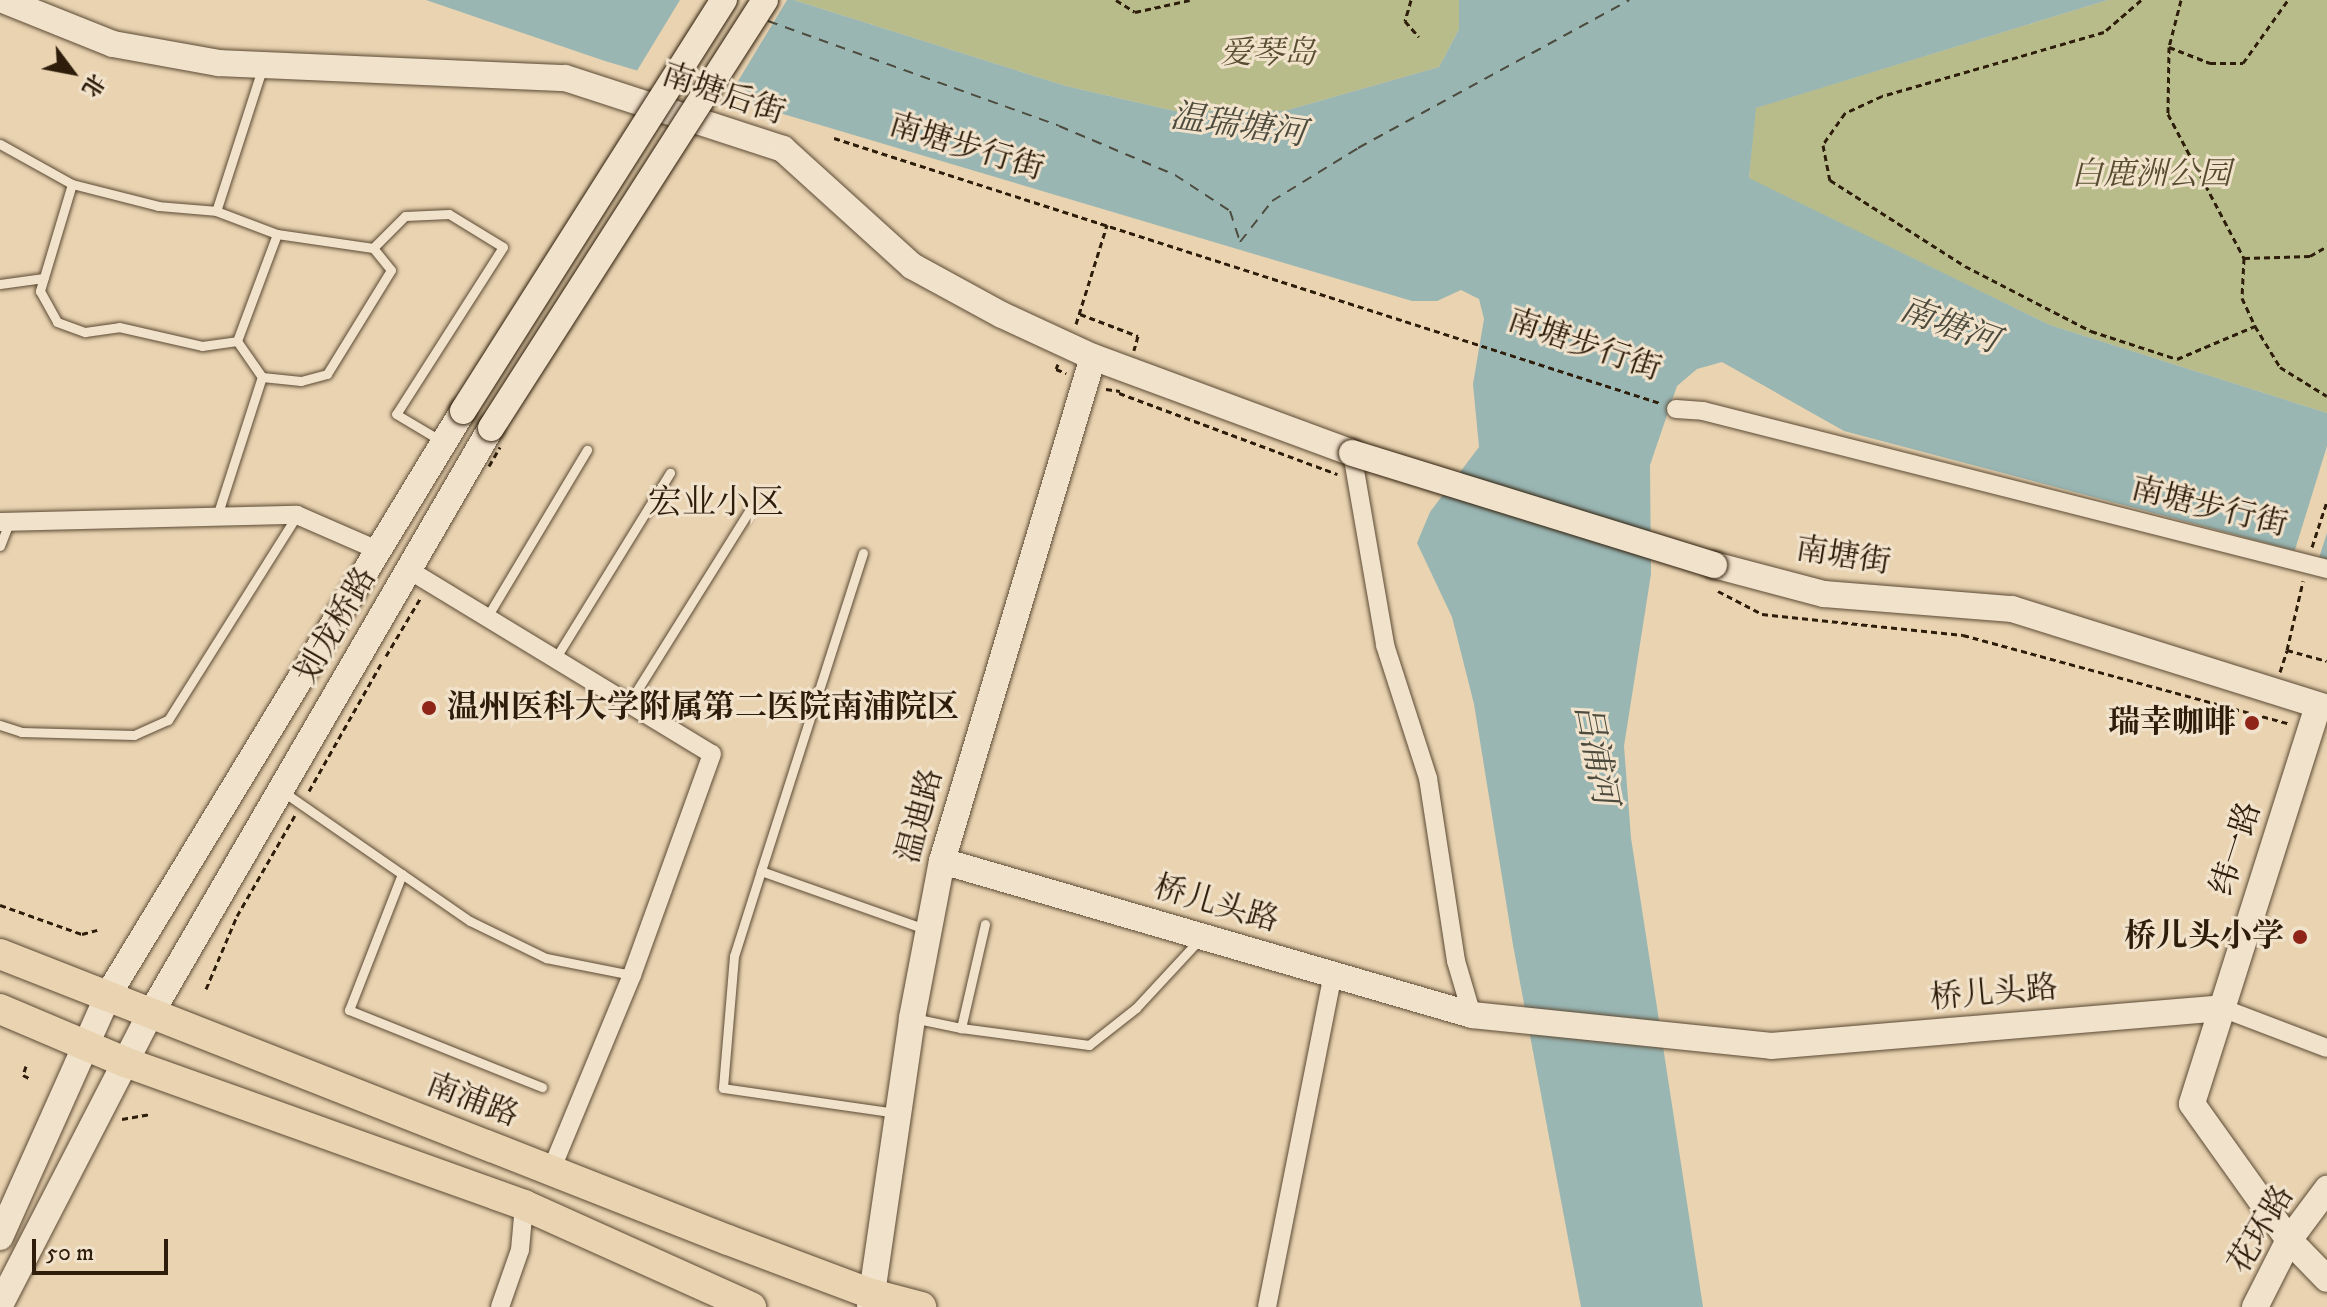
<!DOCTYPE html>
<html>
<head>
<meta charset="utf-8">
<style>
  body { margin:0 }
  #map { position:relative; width:2327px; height:1307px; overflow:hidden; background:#e9d3b1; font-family:"IM FELL DW Pica","Noto Serif SC",serif }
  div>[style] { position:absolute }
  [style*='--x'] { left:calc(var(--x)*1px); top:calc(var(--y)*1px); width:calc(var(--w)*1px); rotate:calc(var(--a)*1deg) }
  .green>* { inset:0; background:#b8bc8a }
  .water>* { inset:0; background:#99b6b3 }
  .pier>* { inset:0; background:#e9d3b1 }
  .ferry>* { height:2px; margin-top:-1px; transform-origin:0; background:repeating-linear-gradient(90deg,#4d4b3d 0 10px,transparent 0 18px) }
  .path>* { height:3px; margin-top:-1.5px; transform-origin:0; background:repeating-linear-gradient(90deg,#2d1d0a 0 6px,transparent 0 10px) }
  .roads { filter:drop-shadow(0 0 2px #5c4a34) drop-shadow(0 0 2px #5c4a34) }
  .lane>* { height:9px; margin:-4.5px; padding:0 4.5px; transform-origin:4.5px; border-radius:4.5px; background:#f1e2cc }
  .street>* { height:18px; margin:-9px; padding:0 9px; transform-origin:9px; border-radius:9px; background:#f1e2cc }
  .secondary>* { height:26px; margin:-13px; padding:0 13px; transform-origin:13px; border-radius:13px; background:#f1e2cc }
  .primary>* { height:30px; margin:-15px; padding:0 15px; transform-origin:15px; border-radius:15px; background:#e9d3b1 }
  .path-bridge>* { height:3px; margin-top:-1.5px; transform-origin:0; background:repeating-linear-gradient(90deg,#2d1d0a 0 6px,transparent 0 10px) }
  .bridges { filter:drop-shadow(0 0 2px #2d1d0a) drop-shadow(0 0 2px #2d1d0a) }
  .secondary-bridge>* { height:26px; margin:-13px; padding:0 13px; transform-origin:13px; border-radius:13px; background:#f1e2cc }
  .dots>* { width:22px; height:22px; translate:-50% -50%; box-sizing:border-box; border:4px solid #f1e2cc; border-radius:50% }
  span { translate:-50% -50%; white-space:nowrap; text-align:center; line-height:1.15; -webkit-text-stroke:6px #f1e2cc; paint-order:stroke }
  .park-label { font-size:32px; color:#574d30; font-style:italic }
  .street-label { font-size:32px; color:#2d1d0a }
  .poi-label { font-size:32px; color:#2d1d0a; font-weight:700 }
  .left { translate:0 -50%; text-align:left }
  .right { translate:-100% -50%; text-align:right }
  .water-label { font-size:34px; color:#4d4b3d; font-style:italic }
  .neighbourhood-label { font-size:34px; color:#2d1d0a }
  .north { position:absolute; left:32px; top:32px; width:80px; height:80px; -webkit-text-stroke:6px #f1e2cc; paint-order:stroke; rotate:122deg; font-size:22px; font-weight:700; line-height:32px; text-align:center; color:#2d1d0a }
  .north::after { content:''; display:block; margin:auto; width:28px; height:36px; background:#2d1d0a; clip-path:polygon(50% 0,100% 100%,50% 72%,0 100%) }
  .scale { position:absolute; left:32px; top:1239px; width:136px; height:36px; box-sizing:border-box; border:4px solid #2d1d0a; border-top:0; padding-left:10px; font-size:24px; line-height:28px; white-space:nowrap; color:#2d1d0a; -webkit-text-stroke:6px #f1e2cc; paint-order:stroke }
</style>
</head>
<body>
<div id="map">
  <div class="green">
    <i style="clip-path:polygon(794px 0,1459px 0,1459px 29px,1439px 67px,1284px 111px,1175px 111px,1066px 86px)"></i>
    <i style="clip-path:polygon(2108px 0,2327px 0,2327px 413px,2050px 325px,1749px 179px,1755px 108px)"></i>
  </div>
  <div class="water">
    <i style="clip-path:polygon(426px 0,794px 0,1066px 86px,1175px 111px,1284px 111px,1439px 67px,1459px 29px,1459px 0,2108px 0,1756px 108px,1749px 178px,2050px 325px,2327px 413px,2327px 559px,1844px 431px,1722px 362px,1697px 369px,1677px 386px,1650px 465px,1651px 574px,1624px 746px,1631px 838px,1703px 1307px,1581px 1307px,1513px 945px,1474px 704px,1452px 617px,1417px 543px,1430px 512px,1479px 447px,1473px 384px,1484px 319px,1479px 299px,1461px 290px,1437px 301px,1412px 301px,605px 61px)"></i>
  </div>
  <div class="pier">
    <i style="clip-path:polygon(680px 0,787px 0,726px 101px,635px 74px)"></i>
    <i style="clip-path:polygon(2327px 446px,2327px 533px,2318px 561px,2294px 553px)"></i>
  </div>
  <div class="ferry">
    <i style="--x:768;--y:21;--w:309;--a:19.8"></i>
    <i style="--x:1059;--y:126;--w:126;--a:22.9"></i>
    <i style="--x:1175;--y:175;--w:66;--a:33.2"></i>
    <i style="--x:1230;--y:211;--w:33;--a:72"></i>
    <i style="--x:1240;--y:242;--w:52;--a:-52"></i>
    <i style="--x:1272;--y:201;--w:101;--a:-31.6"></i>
    <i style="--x:1358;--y:148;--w:309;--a:-28.6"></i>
  </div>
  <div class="path">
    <i style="--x:1116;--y:0;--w:22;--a:32"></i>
    <i style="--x:1135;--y:12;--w:56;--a:-12.3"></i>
    <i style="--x:1411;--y:0;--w:22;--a:106"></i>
    <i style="--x:1405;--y:21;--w:21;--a:49"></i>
    <i style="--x:2141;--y:0;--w:49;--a:139.1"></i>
    <i style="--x:2104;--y:32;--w:231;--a:163.9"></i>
    <i style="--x:1882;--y:96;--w:41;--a:155.3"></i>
    <i style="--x:1845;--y:113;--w:39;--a:125"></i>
    <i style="--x:1823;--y:145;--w:36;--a:79"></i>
    <i style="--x:1830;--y:180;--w:160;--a:32.5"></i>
    <i style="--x:1965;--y:266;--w:142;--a:27.3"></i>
    <i style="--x:2091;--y:331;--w:90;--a:18"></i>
    <i style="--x:2177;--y:359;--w:85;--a:-22.9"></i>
    <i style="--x:2181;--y:0;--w:49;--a:104.3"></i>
    <i style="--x:2169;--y:47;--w:67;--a:90.9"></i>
    <i style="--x:2168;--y:114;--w:163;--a:62.2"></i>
    <i style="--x:2244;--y:258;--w:66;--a:-1.7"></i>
    <i style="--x:2310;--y:256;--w:20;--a:-30"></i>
    <i style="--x:2169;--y:47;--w:44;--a:21.3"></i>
    <i style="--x:2210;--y:63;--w:33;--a:0"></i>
    <i style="--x:2243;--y:63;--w:77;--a:-54.5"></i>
    <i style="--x:834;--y:138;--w:867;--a:17.79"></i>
    <i style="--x:2244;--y:258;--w:40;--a:92.9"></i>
    <i style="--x:2242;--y:298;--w:31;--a:65"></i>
    <i style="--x:2255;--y:326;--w:48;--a:58.6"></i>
    <i style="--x:2280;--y:367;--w:55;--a:31.7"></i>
    <i style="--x:1080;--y:314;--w:62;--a:20.8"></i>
    <i style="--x:1138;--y:336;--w:15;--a:106"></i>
    <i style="--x:1076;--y:324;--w:104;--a:-72.6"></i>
    <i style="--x:1058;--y:364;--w:5;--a:112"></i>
    <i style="--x:1056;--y:369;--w:11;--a:22"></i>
    <i style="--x:1106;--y:389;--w:14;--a:8"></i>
    <i style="--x:1119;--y:393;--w:233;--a:20.4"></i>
    <i style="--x:2312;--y:547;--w:48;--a:-71.9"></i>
    <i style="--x:1718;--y:591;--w:50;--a:27.6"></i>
    <i style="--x:1762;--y:614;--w:202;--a:6"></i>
    <i style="--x:1963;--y:635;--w:337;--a:15.2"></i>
    <i style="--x:2287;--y:650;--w:71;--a:-76.9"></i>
    <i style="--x:386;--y:656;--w:69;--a:-59.3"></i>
    <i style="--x:2280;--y:672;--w:23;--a:-72"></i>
    <i style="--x:2287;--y:650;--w:41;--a:15.4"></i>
    <i style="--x:309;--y:791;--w:148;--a:-60.5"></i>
    <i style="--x:0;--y:905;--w:87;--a:19.5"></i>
    <i style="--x:82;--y:934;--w:16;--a:-15"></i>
    <i style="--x:206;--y:989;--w:79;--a:-67"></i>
    <i style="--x:237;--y:916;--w:116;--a:-60.1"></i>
    <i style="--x:26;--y:1066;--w:9;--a:108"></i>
    <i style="--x:23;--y:1075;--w:9;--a:27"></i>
    <i style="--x:122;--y:1119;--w:29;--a:-10"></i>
  </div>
  <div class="roads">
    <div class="lane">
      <i style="--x:262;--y:69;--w:149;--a:107.9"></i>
      <i style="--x:216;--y:211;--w:65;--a:20.7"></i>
      <i style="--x:277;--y:234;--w:97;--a:8.3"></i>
      <i style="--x:373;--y:248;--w:45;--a:-45"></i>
      <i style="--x:405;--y:216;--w:44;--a:-2.6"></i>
      <i style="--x:449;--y:214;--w:63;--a:31.4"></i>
      <i style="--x:503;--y:247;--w:198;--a:122.6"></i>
      <i style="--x:396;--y:414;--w:55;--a:30.8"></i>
      <i style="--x:0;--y:144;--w:82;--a:29.1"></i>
      <i style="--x:72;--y:184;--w:112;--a:106.7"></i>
      <i style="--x:40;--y:291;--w:35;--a:61"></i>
      <i style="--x:57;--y:322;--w:30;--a:20"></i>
      <i style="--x:85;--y:332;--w:34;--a:-8"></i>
      <i style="--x:119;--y:327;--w:85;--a:12.9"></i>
      <i style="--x:202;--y:346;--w:35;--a:-8"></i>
      <i style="--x:72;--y:184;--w:89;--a:14.3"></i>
      <i style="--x:158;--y:206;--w:58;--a:4.9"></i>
      <i style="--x:277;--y:234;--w:114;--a:110.5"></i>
      <i style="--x:237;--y:341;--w:44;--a:55.2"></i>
      <i style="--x:262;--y:377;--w:39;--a:6"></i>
      <i style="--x:301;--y:381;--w:27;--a:-15"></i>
      <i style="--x:327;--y:374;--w:122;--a:-58.4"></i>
      <i style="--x:391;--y:270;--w:28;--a:-129"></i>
      <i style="--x:0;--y:284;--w:44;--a:-7.8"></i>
      <i style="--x:216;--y:519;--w:149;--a:-72.1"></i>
      <i style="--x:0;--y:546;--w:26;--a:-69"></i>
      <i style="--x:863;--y:553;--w:334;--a:107.8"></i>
      <i style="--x:761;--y:871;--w:174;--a:19.5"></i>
      <i style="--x:487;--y:617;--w:195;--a:-59.1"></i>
      <i style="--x:555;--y:659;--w:219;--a:-58.3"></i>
      <i style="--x:629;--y:703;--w:229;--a:-58"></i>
      <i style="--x:0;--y:725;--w:22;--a:18"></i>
      <i style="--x:21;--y:732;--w:113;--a:1.5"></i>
      <i style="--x:134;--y:735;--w:37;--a:-24"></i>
      <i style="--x:168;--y:720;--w:242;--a:-57.8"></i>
      <i style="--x:282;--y:791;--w:229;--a:34.7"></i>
      <i style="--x:470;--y:921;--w:85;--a:26"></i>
      <i style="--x:546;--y:958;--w:88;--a:11.2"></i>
      <i style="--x:761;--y:871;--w:89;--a:107.6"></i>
      <i style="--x:734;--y:956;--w:132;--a:94.8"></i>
      <i style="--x:723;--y:1088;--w:175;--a:8.2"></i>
      <i style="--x:402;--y:874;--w:146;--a:111.3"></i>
      <i style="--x:349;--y:1010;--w:208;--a:21.8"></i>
      <i style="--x:985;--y:924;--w:107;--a:103"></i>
      <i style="--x:961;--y:1028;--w:129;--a:7.6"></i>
      <i style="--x:1089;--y:1045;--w:60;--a:-38.2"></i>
      <i style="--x:1136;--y:1008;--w:94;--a:-47.2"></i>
      <i style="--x:913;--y:1018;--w:49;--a:11.8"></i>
    </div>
    <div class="street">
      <i style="--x:1676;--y:409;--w:27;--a:4"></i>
      <i style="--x:1703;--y:411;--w:644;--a:14.21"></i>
      <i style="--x:1352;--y:453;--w:195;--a:80.2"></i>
      <i style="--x:1385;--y:645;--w:140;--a:72.1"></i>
      <i style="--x:1428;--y:778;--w:185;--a:81.3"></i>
      <i style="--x:1456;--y:961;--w:56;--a:73.5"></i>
      <i style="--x:0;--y:522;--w:297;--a:-1.4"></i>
      <i style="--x:297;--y:515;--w:87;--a:23.6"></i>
      <i style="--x:409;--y:570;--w:354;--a:31.3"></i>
      <i style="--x:712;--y:754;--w:235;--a:109.9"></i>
      <i style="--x:632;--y:975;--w:212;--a:112.5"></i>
      <i style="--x:2222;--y:1008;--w:112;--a:20.9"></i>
      <i style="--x:500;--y:1307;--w:60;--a:-70.7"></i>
      <i style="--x:520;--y:1250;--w:45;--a:-84.9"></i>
      <i style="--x:1267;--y:1307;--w:338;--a:-78.8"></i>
    </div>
    <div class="secondary">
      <i style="--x:3;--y:0;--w:118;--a:21.8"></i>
      <i style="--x:113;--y:44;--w:108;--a:10.2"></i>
      <i style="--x:219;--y:63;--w:346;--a:2.5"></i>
      <i style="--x:565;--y:78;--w:229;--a:18"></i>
      <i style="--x:783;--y:149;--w:174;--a:42.2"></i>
      <i style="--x:912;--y:266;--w:102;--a:28.6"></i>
      <i style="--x:1002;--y:315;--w:100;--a:24.8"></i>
      <i style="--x:1093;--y:357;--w:276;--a:20.3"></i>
      <i style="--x:1714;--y:565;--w:114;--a:14.8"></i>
      <i style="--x:1824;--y:594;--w:189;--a:4.6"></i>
      <i style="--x:2012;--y:609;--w:330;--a:17.4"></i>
      <i style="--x:2318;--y:706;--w:417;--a:107.6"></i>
      <i style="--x:2192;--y:1104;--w:167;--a:54.5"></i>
      <i style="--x:2289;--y:1240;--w:54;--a:45.7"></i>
      <i style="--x:942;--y:861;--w:552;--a:16.2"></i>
      <i style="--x:1472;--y:1015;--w:301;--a:5.9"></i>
      <i style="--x:1771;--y:1046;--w:453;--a:-4.8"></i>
      <i style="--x:0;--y:1237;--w:265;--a:-65.9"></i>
      <i style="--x:108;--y:995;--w:683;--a:-58.71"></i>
      <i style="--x:0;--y:1305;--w:326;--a:-62.7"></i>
      <i style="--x:150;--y:1015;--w:679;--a:-59.85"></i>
      <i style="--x:870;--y:1307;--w:292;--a:-81.7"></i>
      <i style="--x:912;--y:1018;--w:160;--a:-79.2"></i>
      <i style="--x:942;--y:861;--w:526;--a:-73.32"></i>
      <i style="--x:2255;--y:1307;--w:75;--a:-63.1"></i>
      <i style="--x:2289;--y:1240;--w:64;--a:-53.3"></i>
    </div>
    <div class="primary">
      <i style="--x:0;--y:954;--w:782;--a:21.45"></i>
      <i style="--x:728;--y:1240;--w:154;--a:20.6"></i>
      <i style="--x:872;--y:1294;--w:51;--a:14.9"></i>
      <i style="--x:0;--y:1009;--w:136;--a:23"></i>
      <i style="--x:125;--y:1062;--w:424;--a:19.7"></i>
      <i style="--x:524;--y:1205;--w:249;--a:24.2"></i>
    </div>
  </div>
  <div class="path-bridge">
    <i style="--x:489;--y:466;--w:22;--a:-60"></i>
  </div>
  <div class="bridges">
    <div class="secondary-bridge">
      <i style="--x:463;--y:411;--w:487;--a:-57.6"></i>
      <i style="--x:491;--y:428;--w:508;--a:-57.37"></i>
      <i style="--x:1352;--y:453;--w:379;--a:17.2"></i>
    </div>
  </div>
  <div class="dots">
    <i style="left:429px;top:708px;background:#8f2418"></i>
    <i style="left:2252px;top:723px;background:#8f2418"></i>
    <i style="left:2300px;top:937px;background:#8f2418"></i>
  </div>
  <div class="park-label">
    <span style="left:1268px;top:54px">爱琴岛</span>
    <span style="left:2151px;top:175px">白鹿洲公园</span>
  </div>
  <div class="street-label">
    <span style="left:723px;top:95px;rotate:19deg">南塘后街</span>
    <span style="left:966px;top:148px;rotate:17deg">南塘步行街</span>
    <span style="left:1584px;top:346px;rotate:19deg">南塘步行街</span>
    <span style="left:2209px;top:508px;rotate:14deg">南塘步行街</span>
    <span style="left:1843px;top:557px;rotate:9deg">南塘街</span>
    <span style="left:337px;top:626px;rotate:-60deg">划龙桥路</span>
    <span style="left:921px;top:816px;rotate:-75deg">温迪路</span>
    <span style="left:2237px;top:849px;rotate:-72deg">纬一路</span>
    <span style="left:1216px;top:905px;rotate:16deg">桥儿头路</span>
    <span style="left:1994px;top:994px;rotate:-5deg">桥儿头路</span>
    <span style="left:472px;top:1101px;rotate:21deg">南浦路</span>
    <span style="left:2262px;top:1230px;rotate:-59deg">花环路</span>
  </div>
  <div class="poi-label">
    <span class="left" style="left:447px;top:708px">温州医科大学附属第二医院南浦院区</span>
    <span class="right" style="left:2236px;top:723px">瑞幸咖啡</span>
    <span class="right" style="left:2284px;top:937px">桥儿头小学</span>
  </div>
  <div class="water-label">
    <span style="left:1238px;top:126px;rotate:8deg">温瑞塘河</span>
    <span style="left:1949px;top:326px;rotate:20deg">南塘河</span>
    <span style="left:1595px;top:754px;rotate:79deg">吕浦河</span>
  </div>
  <div class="neighbourhood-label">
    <span style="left:716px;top:504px">宏业小区</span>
  </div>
  <div class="north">北</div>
  <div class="scale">50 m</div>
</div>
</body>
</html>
